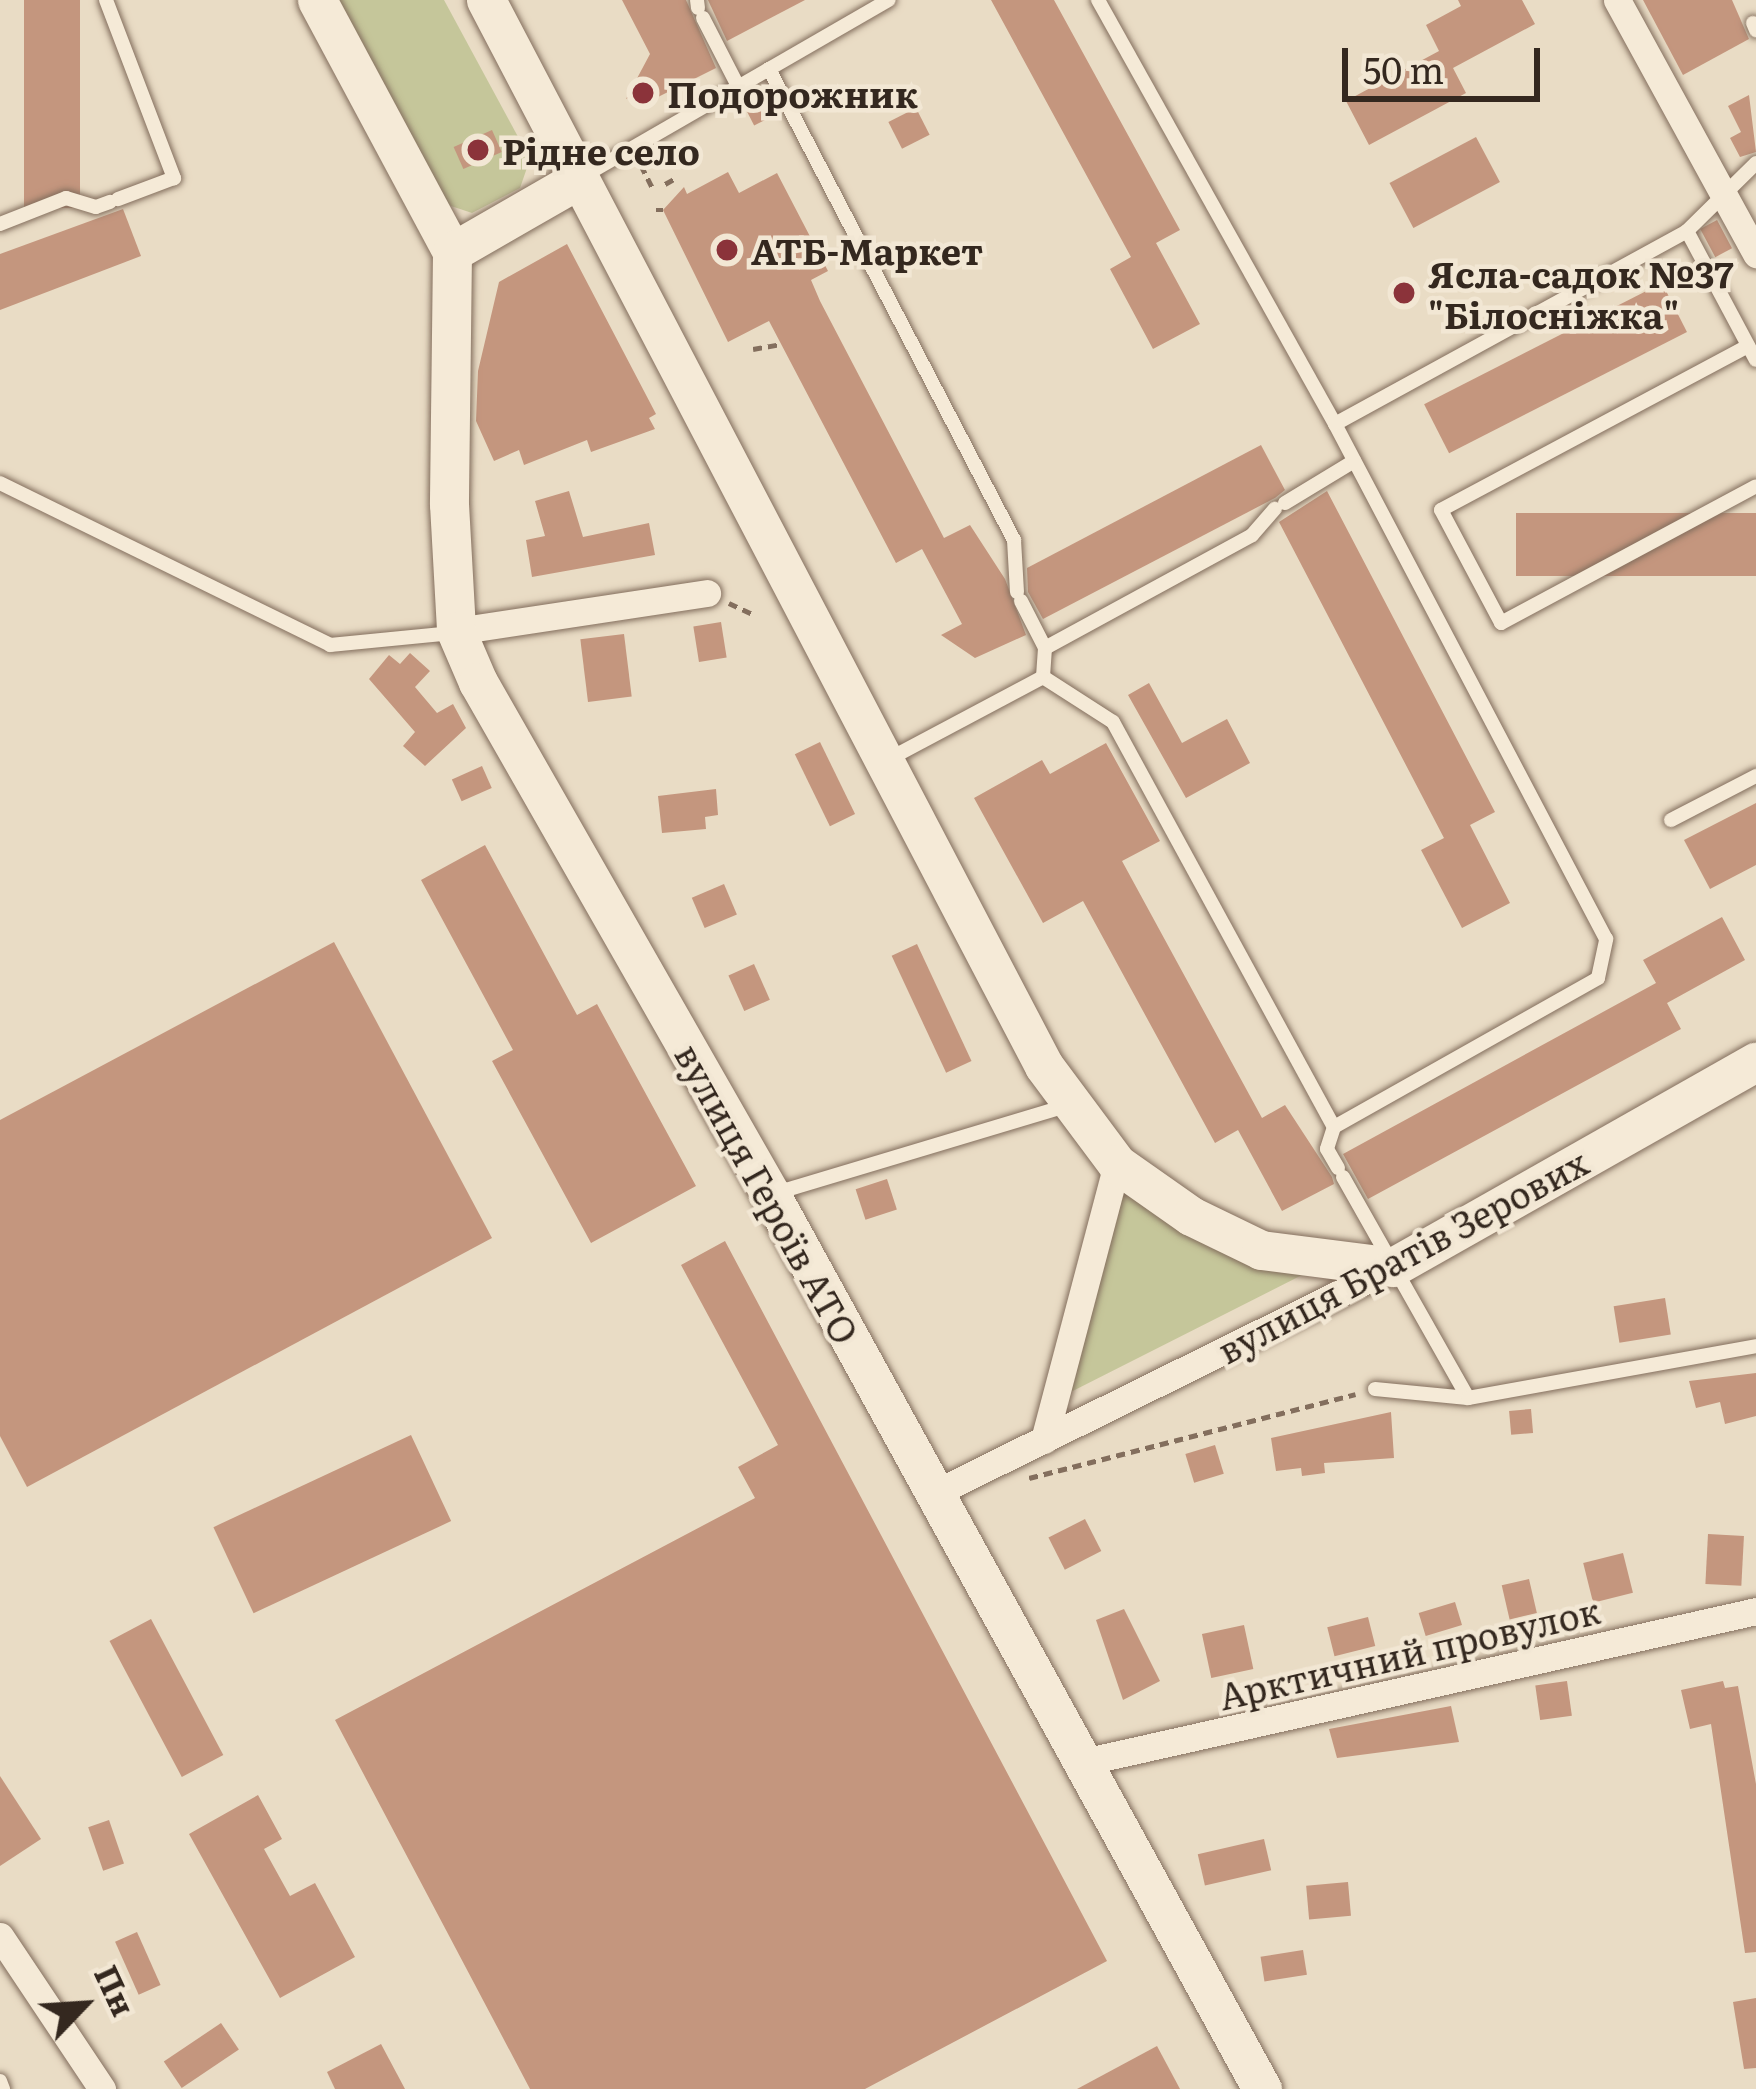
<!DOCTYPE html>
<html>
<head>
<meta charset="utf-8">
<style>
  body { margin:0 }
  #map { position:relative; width:1756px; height:2089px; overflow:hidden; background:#e9dcc5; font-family:Literata,serif }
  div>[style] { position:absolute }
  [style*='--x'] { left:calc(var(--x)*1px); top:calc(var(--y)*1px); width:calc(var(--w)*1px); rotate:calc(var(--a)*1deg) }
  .green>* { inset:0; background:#c5c69a }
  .building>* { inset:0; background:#c4967e; transform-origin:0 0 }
  .path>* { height:4.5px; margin-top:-2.25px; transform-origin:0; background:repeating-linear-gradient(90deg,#836e5d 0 9px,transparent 0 15px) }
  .roads { filter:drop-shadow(0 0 3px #836e5d) drop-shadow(0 0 3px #836e5d) }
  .lane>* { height:14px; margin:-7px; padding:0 7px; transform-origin:7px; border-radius:7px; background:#f5ead7 }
  .street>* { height:27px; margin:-13.5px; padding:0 13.5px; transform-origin:13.5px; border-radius:13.5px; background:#f5ead7 }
  .secondary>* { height:39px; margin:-19.5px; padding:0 19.5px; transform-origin:19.5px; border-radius:19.5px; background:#f5ead7 }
  .dots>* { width:33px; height:33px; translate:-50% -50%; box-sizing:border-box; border:6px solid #f2e7d4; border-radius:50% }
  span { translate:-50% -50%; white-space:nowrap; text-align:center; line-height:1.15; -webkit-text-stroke:9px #f2e7d4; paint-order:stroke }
  .poi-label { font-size:36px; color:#34281f; font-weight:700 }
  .left { translate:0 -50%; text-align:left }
  .street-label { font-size:36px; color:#34281f }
  .north { position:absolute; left:24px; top:1945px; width:120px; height:120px; -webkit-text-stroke:9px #f2e7d4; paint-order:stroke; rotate:65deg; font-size:33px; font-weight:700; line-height:48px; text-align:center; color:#34281f }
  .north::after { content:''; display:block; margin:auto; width:42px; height:54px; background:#34281f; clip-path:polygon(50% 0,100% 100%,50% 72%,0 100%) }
  .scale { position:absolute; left:1342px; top:48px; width:198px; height:54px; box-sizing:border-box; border:6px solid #34281f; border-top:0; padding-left:15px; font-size:36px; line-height:42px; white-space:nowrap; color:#34281f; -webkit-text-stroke:9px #f2e7d4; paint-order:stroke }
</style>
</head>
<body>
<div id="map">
  <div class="green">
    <i style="clip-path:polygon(336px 0,444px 0,530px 159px,520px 188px,472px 213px,445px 204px)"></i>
    <i style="clip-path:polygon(1113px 1182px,1211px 1248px,1306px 1273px,1051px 1402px)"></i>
  </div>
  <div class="building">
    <i style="left:24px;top:0;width:56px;height:208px"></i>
    <i style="clip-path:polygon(622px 0,686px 0,716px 68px,646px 103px,640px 92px,626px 99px,650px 54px)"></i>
    <i style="clip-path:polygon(708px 0,805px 0,727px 41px)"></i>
    <i style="clip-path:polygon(991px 0,1054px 0,1180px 230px,1156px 243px,1200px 324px,1153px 349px,1110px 269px,1131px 257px)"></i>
    <i style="clip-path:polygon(1458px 0,1522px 0,1535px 24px,1453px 68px,1466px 93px,1369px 145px,1346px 101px,1439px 51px,1426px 25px,1461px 6px)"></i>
    <i style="clip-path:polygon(1643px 0,1732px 0,1749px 39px,1683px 75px)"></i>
    <i style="left:770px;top:95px;width:20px;height:28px;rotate:63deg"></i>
    <i style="clip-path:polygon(1749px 95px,1756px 152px,1740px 157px,1730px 138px,1741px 132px,1728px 106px)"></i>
    <i style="left:916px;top:108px;width:30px;height:31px;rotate:63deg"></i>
    <i style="left:492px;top:130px;width:24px;height:42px;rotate:66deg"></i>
    <i style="left:1476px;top:137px;width:51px;height:98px;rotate:62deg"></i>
    <i style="clip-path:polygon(728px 172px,739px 193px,777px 173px,828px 271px,811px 280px,820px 301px,944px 538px,970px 525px,1005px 579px,1026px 635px,975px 658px,941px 635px,962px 624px,922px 549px,896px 563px,769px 321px,728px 342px,663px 210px,684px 187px,687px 194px)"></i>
    <i style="clip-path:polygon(123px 209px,141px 256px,0 310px,0 254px)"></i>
    <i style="left:1717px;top:220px;width:32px;height:19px;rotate:62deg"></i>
    <i style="clip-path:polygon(567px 244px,656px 414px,649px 418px,655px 429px,591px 452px,587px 440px,524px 465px,519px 450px,494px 461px,476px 421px,478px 371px,499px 282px)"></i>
    <i style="left:1662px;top:283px;width:55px;height:267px;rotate:63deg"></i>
    <i style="clip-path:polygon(1261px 445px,1285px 490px,1275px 498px,1043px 619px,1028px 592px,1027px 568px)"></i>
    <i style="clip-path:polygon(569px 491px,583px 537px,649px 523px,655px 555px,532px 577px,526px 540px,545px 536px,535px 501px)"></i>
    <i style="clip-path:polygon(1327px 491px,1495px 812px,1470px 825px,1510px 903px,1462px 928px,1421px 850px,1444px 838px,1279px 522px)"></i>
    <i style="left:1756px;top:513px;width:63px;height:240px;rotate:90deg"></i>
    <i style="left:721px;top:622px;width:36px;height:28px;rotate:81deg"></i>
    <i style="left:624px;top:634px;width:63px;height:44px;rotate:83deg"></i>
    <i style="clip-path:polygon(410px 653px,430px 671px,415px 687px,437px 713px,453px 704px,466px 728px,425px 766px,403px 746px,415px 732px,369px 679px,389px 655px,400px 664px)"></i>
    <i style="clip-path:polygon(1149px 683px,1182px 743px,1227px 719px,1250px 763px,1186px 798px,1128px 695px)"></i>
    <i style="left:820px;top:742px;width:80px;height:28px;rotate:64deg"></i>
    <i style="clip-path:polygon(1106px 743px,1160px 841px,1122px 861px,1262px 1118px,1285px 1105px,1332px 1177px,1334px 1184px,1282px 1211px,1238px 1130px,1215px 1143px,1083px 901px,1043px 923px,974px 798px,1042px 760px,1050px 774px)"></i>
    <i style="left:482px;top:766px;width:24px;height:33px;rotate:66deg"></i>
    <i style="clip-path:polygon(716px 789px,718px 815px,705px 817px,706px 829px,662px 833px,658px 796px)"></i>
    <i style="clip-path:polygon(1756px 803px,1756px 865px,1710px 889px,1684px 840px)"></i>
    <i style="clip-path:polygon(485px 845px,577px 1015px,597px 1004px,696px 1186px,591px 1243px,492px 1061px,513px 1050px,421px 880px)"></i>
    <i style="left:724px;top:884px;width:33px;height:35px;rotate:67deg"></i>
    <i style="clip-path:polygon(1722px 917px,1745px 960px,1667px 1003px,1681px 1029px,1368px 1199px,1343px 1154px,1656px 983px,1643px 960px)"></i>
    <i style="clip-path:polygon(334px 942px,492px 1238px,27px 1487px,0 1436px,0 1120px)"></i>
    <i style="left:917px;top:944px;width:129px;height:28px;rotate:65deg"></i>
    <i style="left:754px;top:964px;width:39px;height:28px;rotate:66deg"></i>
    <i style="left:887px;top:1179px;width:32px;height:33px;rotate:72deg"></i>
    <i style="clip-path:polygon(725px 1241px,1107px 1961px,865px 2089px,530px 2089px,335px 1720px,755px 1498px,738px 1467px,778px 1445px,681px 1265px)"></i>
    <i style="left:1665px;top:1298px;width:37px;height:52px;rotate:81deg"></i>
    <i style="clip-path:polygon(1756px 1373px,1756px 1416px,1725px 1424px,1720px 1402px,1696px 1408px,1689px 1381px)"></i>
    <i style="left:1531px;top:1409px;width:24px;height:22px;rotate:85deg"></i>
    <i style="clip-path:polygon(1391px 1412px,1394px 1458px,1324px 1463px,1325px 1473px,1302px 1476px,1301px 1468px,1276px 1471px,1271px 1438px)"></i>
    <i style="left:411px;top:1435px;width:95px;height:218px;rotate:65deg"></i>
    <i style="left:1215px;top:1445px;width:30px;height:31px;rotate:73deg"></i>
    <i style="left:1085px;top:1519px;width:36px;height:41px;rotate:63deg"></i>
    <i style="left:1708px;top:1534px;width:36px;height:50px;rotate:3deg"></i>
    <i style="left:1623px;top:1553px;width:41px;height:41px;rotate:76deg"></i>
    <i style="left:1529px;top:1579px;width:35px;height:28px;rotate:77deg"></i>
    <i style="left:1455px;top:1602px;width:24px;height:38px;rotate:73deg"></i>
    <i style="clip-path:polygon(1124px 1609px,1160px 1681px,1123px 1700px,1096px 1620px)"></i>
    <i style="left:1368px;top:1617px;width:30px;height:42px;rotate:76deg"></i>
    <i style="left:151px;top:1619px;width:154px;height:47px;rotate:62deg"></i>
    <i style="left:1244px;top:1625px;width:45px;height:43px;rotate:78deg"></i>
    <i style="left:1567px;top:1681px;width:35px;height:32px;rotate:82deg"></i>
    <i style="clip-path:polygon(1723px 1681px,1725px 1688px,1738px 1686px,1756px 1784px,1756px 1952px,1745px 1953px,1711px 1724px,1690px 1729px,1681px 1690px)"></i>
    <i style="clip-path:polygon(1451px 1706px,1459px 1742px,1337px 1758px,1329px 1729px)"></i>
    <i style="clip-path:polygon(0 1776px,41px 1839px,0 1866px)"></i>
    <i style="clip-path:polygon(258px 1795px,282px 1839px,264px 1849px,290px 1896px,315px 1883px,355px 1957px,280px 1998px,189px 1834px)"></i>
    <i style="left:109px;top:1820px;width:46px;height:22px;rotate:71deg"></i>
    <i style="left:1264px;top:1839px;width:32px;height:68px;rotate:77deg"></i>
    <i style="left:1348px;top:1882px;width:34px;height:42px;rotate:85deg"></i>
    <i style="left:137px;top:1932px;width:58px;height:24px;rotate:66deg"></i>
    <i style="left:1303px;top:1950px;width:25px;height:43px;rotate:81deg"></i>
    <i style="clip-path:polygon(1756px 1998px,1756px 2068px,1744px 2069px,1733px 2002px)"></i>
    <i style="left:221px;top:2023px;width:32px;height:69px;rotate:56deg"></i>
    <i style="clip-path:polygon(381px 2044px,405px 2089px,335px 2089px,327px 2072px)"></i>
    <i style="clip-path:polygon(1157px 2046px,1180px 2089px,1077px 2089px)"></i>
  </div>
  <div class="path">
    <i style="--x:641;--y:165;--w:28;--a:63"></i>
    <i style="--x:665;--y:184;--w:13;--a:-29"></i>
    <i style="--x:656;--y:210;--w:7;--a:0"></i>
    <i style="--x:753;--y:349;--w:28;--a:-10"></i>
    <i style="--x:729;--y:603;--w:26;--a:25"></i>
    <i style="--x:1029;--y:1478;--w:337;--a:-14.4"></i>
  </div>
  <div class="roads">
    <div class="lane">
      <i style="--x:106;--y:0;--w:191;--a:69.1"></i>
      <i style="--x:174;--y:178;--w:60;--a:159.4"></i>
      <i style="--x:697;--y:0;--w:8;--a:83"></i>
      <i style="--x:703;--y:18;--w:76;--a:62.8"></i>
      <i style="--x:1753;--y:23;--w:8;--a:67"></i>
      <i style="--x:769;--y:69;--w:531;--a:62.52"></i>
      <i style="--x:1014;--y:540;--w:52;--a:86.7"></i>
      <i style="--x:582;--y:177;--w:354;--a:-30"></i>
      <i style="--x:0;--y:224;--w:71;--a:-21.5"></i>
      <i style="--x:66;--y:198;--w:31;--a:17"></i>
      <i style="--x:96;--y:207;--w:15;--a:-20"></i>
      <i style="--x:1687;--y:231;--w:146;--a:61.9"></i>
      <i style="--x:1748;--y:346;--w:348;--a:151.9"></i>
      <i style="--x:1441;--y:510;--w:128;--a:62"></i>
      <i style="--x:1501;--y:623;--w:289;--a:-28.2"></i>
      <i style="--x:1335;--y:424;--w:401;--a:-28.7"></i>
      <i style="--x:1687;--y:231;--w:97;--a:-44.6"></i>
      <i style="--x:0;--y:483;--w:368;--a:26.1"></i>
      <i style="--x:330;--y:645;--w:123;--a:-5.6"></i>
      <i style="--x:1285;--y:503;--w:81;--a:-31.3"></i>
      <i style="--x:1021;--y:601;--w:53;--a:62.9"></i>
      <i style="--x:1045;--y:648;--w:29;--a:94"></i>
      <i style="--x:1045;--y:648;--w:236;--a:-28.6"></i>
      <i style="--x:1252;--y:535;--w:35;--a:-49"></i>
      <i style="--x:1043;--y:677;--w:83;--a:32.7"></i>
      <i style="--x:1113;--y:722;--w:461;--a:61.4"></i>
      <i style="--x:1334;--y:1127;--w:303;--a:-29.4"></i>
      <i style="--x:1598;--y:978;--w:40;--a:-78"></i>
      <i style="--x:1606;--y:939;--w:582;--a:-117.75"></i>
      <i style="--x:1335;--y:424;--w:486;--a:-119.2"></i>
      <i style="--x:889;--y:759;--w:174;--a:-28"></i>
      <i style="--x:1671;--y:820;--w:96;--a:-27.4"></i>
      <i style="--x:1334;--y:1127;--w:23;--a:108"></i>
      <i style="--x:1327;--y:1149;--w:22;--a:60"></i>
      <i style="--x:1343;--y:1177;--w:254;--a:60.5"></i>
      <i style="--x:776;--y:1193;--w:307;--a:-16.7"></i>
      <i style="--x:1375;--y:1389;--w:93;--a:5.5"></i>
      <i style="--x:1468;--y:1398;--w:293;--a:-10.2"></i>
      <i style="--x:0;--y:2081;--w:9;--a:69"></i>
    </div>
    <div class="street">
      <i style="--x:1617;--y:0;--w:290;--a:61.3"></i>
      <i style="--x:456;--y:631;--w:254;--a:-8.6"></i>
      <i style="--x:1044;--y:1440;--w:285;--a:-75.2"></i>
      <i style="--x:933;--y:1494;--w:513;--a:-26.27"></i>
      <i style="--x:1079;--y:1763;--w:694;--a:-12.65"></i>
      <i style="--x:0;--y:1936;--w:184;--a:56.3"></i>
    </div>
    <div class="secondary">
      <i style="--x:317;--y:0;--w:286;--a:61.8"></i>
      <i style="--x:452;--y:252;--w:252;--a:90.7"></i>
      <i style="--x:449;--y:504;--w:127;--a:86.8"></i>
      <i style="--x:456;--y:631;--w:56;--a:66.7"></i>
      <i style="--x:478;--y:682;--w:591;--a:60.27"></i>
      <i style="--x:771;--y:1195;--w:1020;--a:61.22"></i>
      <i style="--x:486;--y:0;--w:1203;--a:62.37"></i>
      <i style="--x:1044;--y:1066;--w:122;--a:53.3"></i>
      <i style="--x:1117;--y:1164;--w:90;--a:35.1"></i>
      <i style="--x:1191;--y:1216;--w:78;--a:25.9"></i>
      <i style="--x:1261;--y:1250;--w:133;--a:7.3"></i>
      <i style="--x:1393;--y:1267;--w:417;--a:-29.5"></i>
      <i style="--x:452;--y:252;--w:146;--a:-29.9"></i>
    </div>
  </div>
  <div class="dots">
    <i style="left:643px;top:93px;background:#8b333a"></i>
    <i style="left:478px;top:150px;background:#8b333a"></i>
    <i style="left:727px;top:250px;background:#8b333a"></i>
    <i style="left:1404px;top:293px;background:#8b333a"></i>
  </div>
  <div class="poi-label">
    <span class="left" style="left:667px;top:93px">Подорожник</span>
    <span class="left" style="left:502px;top:150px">Рідне село</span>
    <span class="left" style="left:751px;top:250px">АТБ-Маркет</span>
    <span class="left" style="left:1428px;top:293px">Ясла-садок №37<br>"Білосніжка"</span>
  </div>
  <div class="street-label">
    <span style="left:768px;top:1193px;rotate:61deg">вулиця Героїв АТО</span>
    <span style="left:1402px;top:1255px;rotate:-28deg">вулиця Братів Зерових</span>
    <span style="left:1409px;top:1652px;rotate:-13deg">Арктичний провулок</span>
  </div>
  <div class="north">Пн</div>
  <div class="scale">50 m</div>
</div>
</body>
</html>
